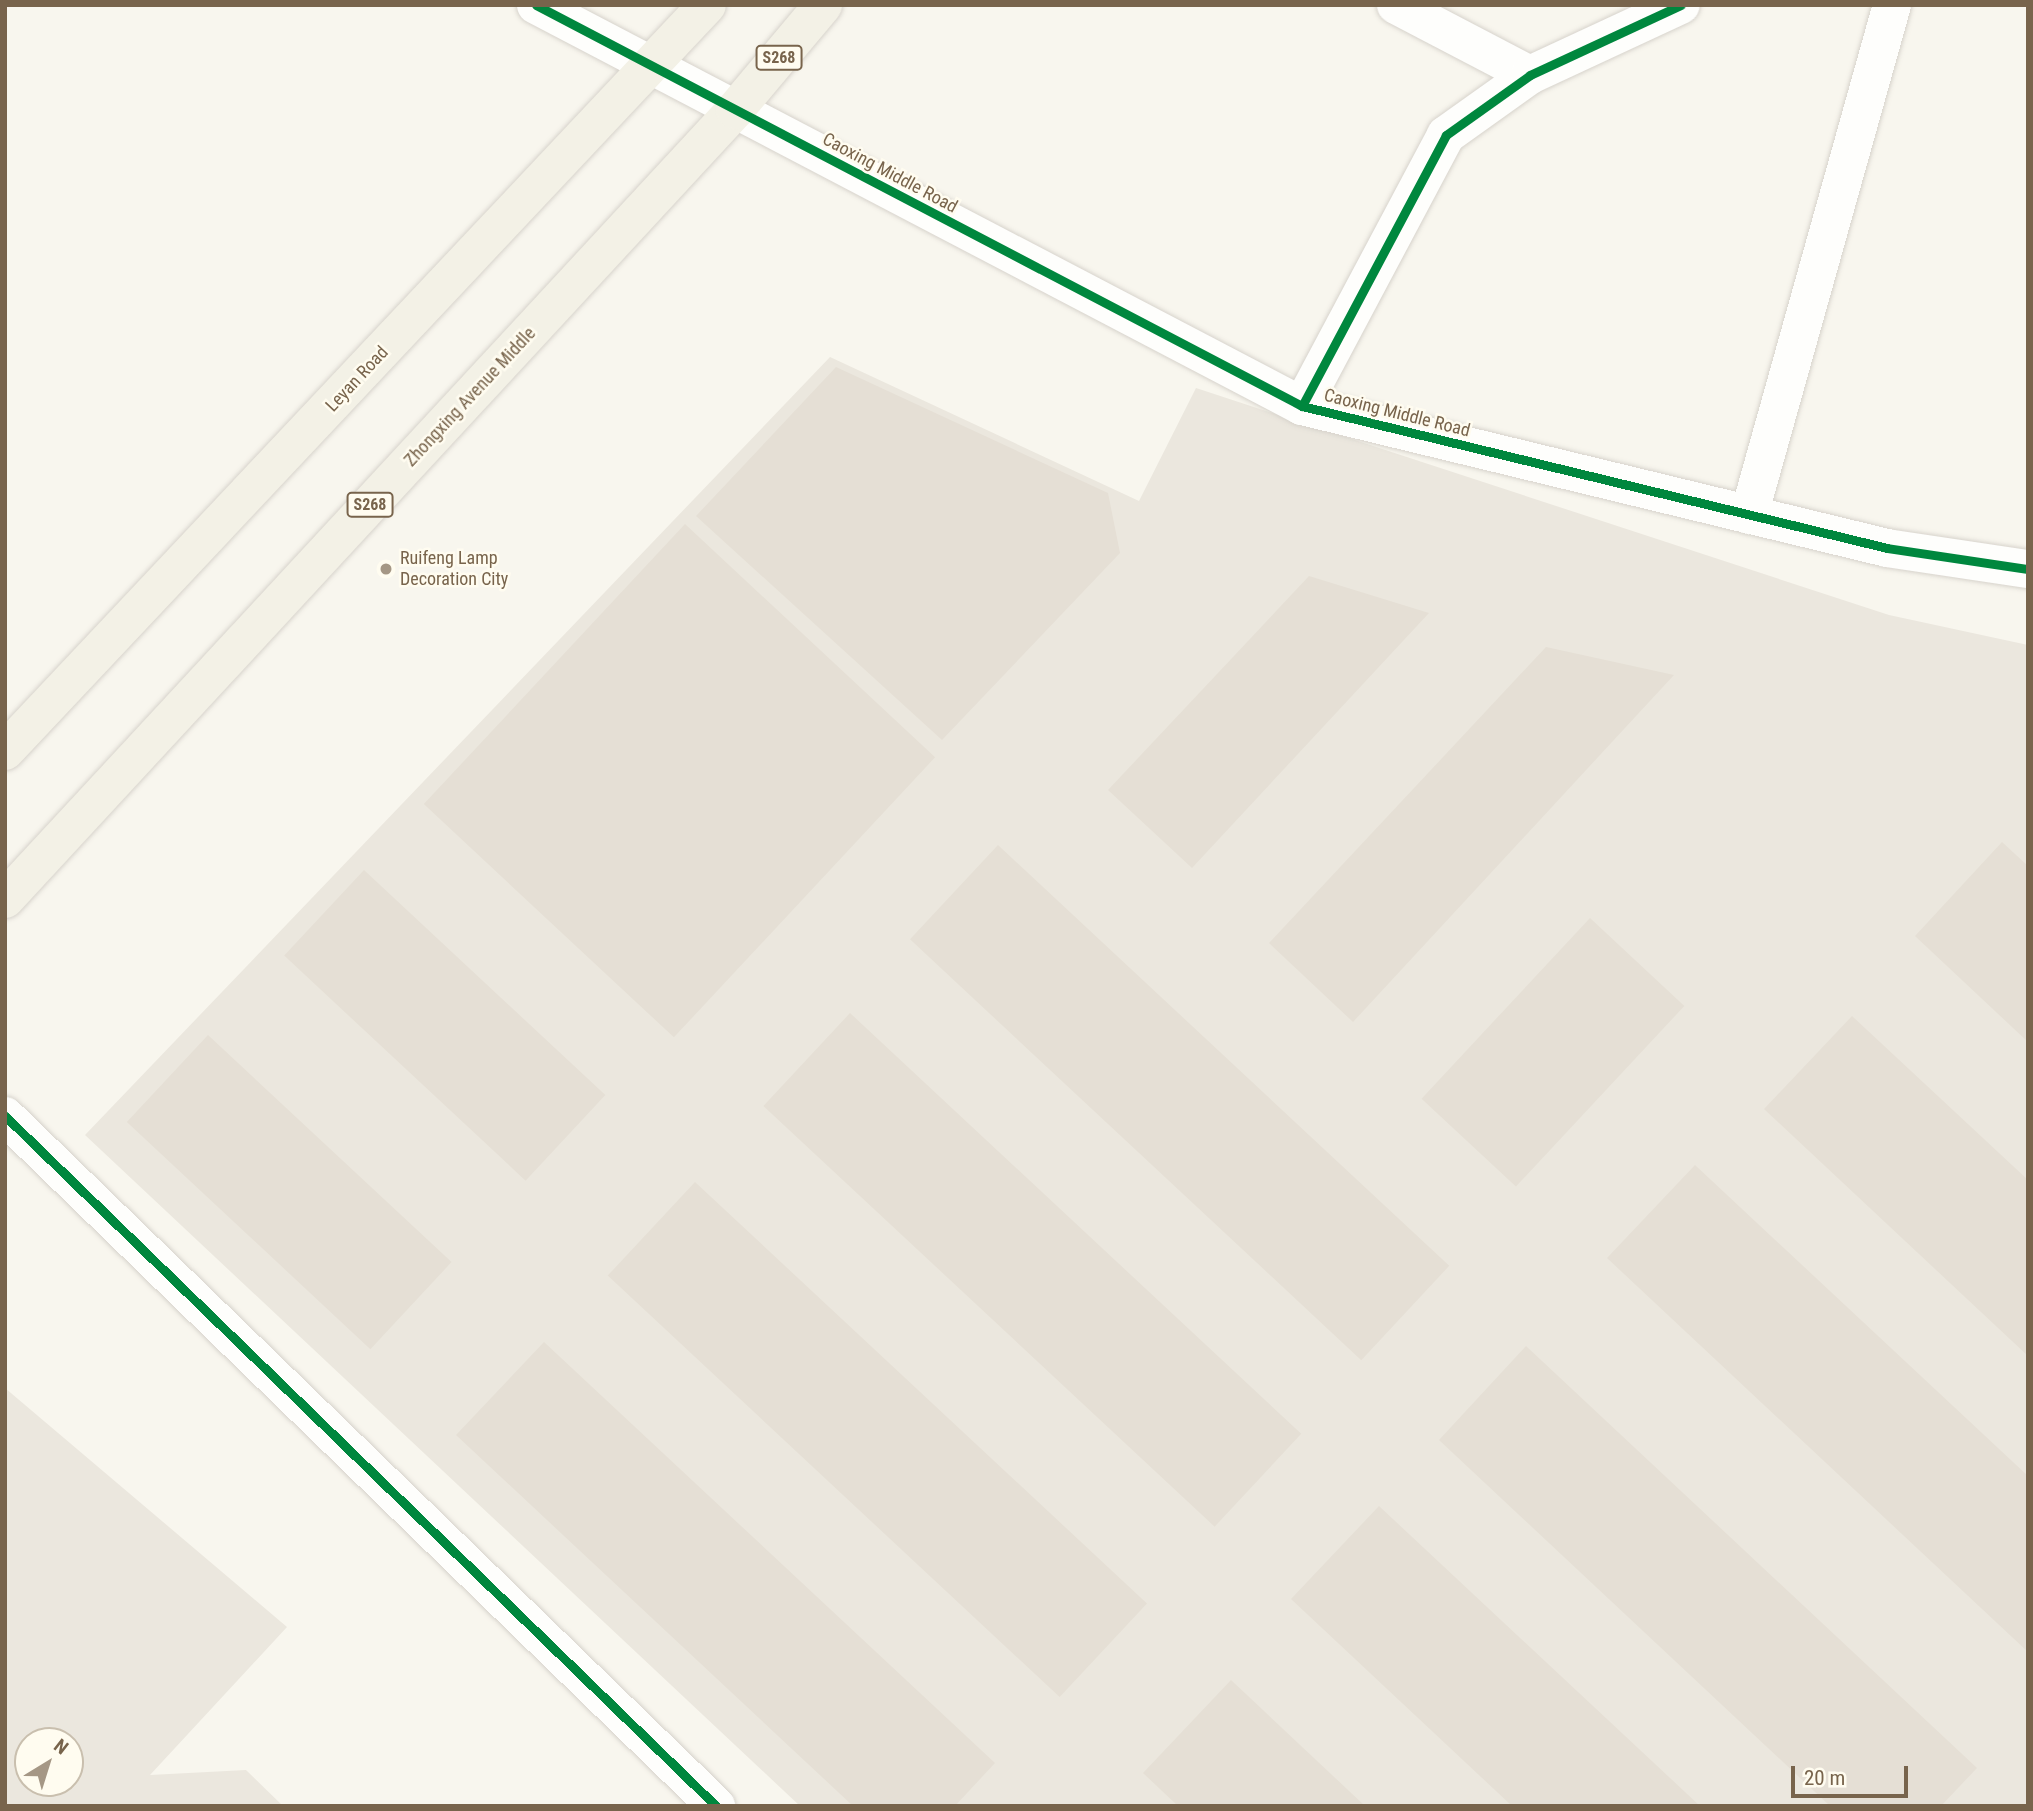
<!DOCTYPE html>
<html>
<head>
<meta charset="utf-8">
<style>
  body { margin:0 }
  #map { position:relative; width:2033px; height:1811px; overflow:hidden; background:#f8f6ee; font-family:"Roboto Condensed",sans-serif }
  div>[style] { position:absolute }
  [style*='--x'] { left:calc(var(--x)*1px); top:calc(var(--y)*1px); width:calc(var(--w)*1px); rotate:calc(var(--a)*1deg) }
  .industrial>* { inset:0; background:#ebe7de }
  .building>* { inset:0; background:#e5dfd5; transform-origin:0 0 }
  .roads { filter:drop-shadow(0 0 2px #d7d3cc) drop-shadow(0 0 2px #d7d3cc) }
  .minor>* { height:38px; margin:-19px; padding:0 19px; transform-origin:19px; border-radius:19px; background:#fefefc }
  .tertiary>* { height:38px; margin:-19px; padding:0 19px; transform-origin:19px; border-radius:19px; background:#fefefc }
  .primary>* { height:38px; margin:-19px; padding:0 19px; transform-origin:19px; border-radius:19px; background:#f3f1e6 }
  .cycleway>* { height:9px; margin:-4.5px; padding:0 4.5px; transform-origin:4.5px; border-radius:4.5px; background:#00873e }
  .dots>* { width:19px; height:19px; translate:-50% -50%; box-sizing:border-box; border:4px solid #fffcf0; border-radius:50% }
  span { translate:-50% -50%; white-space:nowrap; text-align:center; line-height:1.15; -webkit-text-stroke:5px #fffcf0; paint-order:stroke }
  .shield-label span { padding:2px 5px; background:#fffcf0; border:2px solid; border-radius:5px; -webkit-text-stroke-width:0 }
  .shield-label { font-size:16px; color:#78644c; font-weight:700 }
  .street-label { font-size:18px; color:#78644c }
  .poi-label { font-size:18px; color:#78644c }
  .left { translate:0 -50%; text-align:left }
  .frame { position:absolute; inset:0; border:7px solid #78644c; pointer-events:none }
  .north { position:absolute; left:14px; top:1727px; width:70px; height:70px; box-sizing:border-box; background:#fffcf0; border:2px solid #c9bfae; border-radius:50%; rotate:38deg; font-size:19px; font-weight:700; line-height:28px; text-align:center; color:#78644c }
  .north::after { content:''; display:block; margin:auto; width:24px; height:32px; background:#a59785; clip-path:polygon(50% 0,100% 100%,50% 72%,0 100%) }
  .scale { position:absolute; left:1791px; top:1766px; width:117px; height:32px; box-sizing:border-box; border:4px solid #78644c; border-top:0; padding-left:9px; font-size:21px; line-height:24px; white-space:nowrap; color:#78644c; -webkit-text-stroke:5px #fffcf0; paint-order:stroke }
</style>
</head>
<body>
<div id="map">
  <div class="industrial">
    <i style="clip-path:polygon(830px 357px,1139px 501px,1196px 388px,1889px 615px,2028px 645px,2028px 1806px,800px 1806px,85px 1135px)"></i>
    <i style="clip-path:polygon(evenodd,5px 1388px,287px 1627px,150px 1775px,246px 1770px,283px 1806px,5px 1806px,5px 1388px,28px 1741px,70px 1741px,70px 1783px,28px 1783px,28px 1741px)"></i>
  </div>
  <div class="building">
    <i style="clip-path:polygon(836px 367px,1108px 493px,1120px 553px,942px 740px,696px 516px)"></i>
    <i style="left:685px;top:524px;width:342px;height:383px;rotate:43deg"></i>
    <i style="clip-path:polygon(1309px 576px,1429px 613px,1192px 868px,1108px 790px)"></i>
    <i style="clip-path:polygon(1546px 647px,1674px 675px,1353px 1022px,1269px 943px)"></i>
    <i style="clip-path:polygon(2002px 842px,2028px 866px,2028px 1042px,1915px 936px)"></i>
    <i style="left:998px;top:845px;width:617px;height:129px;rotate:43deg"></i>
    <i style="left:364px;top:870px;width:330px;height:117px;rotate:43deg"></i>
    <i style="left:1590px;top:918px;width:129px;height:247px;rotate:43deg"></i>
    <i style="left:850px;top:1013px;width:617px;height:127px;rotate:43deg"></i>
    <i style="clip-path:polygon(1852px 1016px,2028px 1180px,2028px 1356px,1764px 1109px)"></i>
    <i style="left:208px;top:1035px;width:333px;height:119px;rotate:43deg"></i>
    <i style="clip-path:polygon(1695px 1165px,2028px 1476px,2028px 1652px,1607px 1258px)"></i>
    <i style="left:695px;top:1182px;width:618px;height:128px;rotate:43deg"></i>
    <i style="clip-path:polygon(544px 1342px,995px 1763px,955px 1806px,853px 1806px,456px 1435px)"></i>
    <i style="clip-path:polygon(1526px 1346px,1977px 1768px,1941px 1806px,1830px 1806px,1439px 1440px)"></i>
    <i style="clip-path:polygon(1379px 1506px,1700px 1806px,1512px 1806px,1291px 1599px)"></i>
    <i style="clip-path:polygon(1231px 1680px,1365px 1806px,1178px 1806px,1143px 1773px)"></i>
  </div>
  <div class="roads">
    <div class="minor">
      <i style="--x:1396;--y:5;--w:151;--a:27.6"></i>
      <i style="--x:1302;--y:406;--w:307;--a:-62"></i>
      <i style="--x:1446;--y:135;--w:103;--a:-35.5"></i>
      <i style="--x:1530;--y:75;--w:166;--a:-24.9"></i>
      <i style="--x:1749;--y:515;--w:530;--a:-74.34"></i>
    </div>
    <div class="tertiary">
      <i style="--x:536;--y:5;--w:865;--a:27.63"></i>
      <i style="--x:1302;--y:406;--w:602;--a:13.64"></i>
      <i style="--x:1887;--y:548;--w:143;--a:8.5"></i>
      <i style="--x:5;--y:1116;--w:991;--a:44.14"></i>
    </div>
    <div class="primary">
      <i style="--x:5;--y:751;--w:1024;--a:-46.74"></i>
      <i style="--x:5;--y:899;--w:1075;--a:-47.22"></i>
      <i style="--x:735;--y:110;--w:137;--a:-50"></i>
    </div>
  </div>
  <div class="cycleway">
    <i style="--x:536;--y:5;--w:865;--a:27.63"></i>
    <i style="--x:1302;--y:406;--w:602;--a:13.64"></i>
    <i style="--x:1887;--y:548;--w:143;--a:8.5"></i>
    <i style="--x:1302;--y:406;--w:307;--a:-62"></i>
    <i style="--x:1446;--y:135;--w:103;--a:-35.5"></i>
    <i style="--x:1530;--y:75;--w:166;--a:-24.9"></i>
    <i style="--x:5;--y:1116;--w:991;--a:44.14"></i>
  </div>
  <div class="dots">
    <i style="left:386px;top:569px;background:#a59785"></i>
  </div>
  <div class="shield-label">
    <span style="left:779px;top:58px">S268</span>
    <span style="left:370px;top:505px">S268</span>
  </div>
  <div class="street-label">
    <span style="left:890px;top:173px;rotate:28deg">Caoxing Middle Road</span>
    <span style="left:357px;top:379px;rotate:-47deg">Leyan Road</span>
    <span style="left:470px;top:397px;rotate:-47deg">Zhongxing Avenue Middle</span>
    <span style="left:1397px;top:413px;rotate:14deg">Caoxing Middle Road</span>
  </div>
  <div class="poi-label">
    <span class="left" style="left:400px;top:569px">Ruifeng Lamp<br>Decoration City</span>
  </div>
  <div class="frame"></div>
  <div class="north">N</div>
  <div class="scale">20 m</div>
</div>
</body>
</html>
